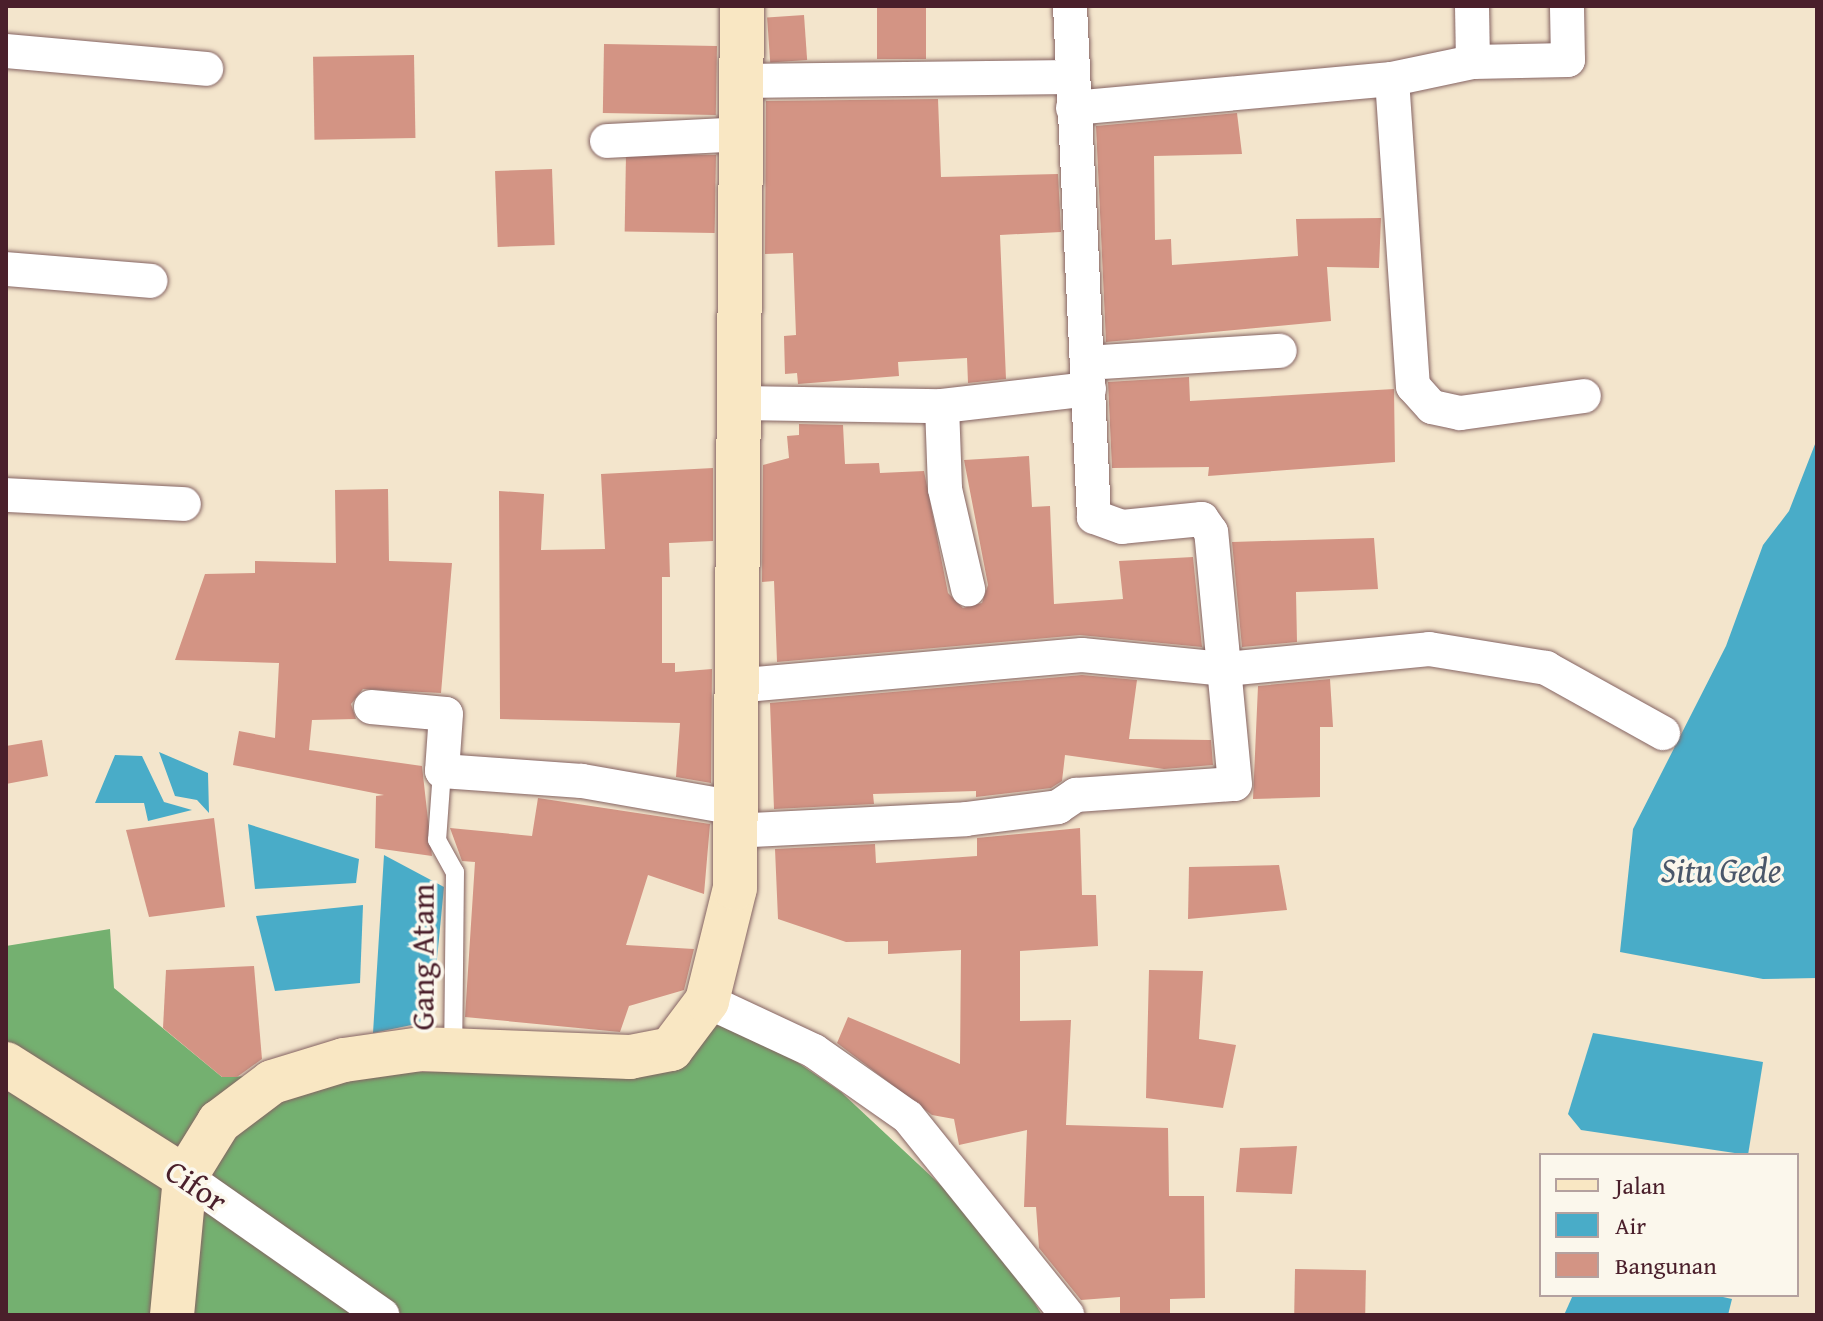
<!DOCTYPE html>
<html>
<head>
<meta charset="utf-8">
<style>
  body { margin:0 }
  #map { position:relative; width:1823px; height:1321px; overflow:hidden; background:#f3e5cc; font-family:"Gentium Book Plus",serif }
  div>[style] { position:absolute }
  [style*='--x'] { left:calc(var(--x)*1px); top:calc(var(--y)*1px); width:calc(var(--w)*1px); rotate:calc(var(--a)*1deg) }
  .forest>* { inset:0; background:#74b070 }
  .water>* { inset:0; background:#49acc8 }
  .building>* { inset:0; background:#d39484; transform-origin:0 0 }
  .roads { filter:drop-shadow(0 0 2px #856463) drop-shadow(0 0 2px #856463) }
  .lane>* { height:18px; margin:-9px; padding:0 9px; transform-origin:9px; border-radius:9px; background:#fff }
  .street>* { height:34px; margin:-17px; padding:0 17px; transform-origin:17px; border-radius:17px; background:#fff }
  .secondary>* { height:44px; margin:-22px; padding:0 22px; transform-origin:22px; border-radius:22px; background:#f9e7c3 }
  span { translate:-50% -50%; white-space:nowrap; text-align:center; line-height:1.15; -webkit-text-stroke:7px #fbf7ec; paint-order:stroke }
  .street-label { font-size:32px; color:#4a1f2b }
  .water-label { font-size:34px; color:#4a576a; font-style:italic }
  .frame { position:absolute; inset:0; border:8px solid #4a1f2b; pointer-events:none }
  .legend { position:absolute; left:1539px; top:1153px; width:260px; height:144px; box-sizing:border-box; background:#fbf7ec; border:2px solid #b4a19f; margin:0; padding:10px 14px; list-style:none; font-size:24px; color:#4a1f2b }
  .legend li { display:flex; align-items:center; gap:16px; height:40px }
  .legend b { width:40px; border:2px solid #b4a19f }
</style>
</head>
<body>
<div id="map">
  <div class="forest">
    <i style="clip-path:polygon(110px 929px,114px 988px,222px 1077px,570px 1068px,718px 1008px,841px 1092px,994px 1235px,1042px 1315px,6px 1315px,6px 946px)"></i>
  </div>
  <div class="water">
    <i style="clip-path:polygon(1817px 439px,1817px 978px,1763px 979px,1620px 952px,1633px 829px,1726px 646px,1763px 545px,1789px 511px)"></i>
    <i style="clip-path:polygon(159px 752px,208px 773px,209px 813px,197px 800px,175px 796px)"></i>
    <i style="clip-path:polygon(115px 755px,142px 756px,164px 802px,192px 810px,148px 821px,144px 803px,95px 803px)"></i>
    <i style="clip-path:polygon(248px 824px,359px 859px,356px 883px,255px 889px)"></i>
    <i style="clip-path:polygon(384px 855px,444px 887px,431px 1021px,373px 1033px)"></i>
    <i style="clip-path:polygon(363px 905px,360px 983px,275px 991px,256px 916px)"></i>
    <i style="clip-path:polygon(1593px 1033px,1763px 1062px,1748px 1155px,1581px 1130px,1568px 1114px)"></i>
    <i style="clip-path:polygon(1573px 1295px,1714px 1295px,1732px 1299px,1728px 1315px,1564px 1315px)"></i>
  </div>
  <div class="building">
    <i style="left:877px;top:6px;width:49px;height:53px"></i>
    <i style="left:804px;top:15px;width:45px;height:37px;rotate:86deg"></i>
    <i style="left:717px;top:46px;width:69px;height:113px;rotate:91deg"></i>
    <i style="left:414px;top:55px;width:83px;height:101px;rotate:89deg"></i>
    <i style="clip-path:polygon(938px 99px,941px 177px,1058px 174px,1061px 232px,1000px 235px,1006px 379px,968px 383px,967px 358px,898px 362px,899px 376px,798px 384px,797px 373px,785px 374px,784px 336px,796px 335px,793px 253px,765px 254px,766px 101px)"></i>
    <i style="clip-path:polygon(1237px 113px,1242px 154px,1154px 156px,1155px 240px,1171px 239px,1172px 265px,1298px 256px,1296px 219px,1381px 218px,1379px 268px,1327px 267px,1331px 321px,1106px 342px,1096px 126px)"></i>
    <i style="left:716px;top:155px;width:78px;height:90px;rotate:91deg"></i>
    <i style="left:552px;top:169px;width:76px;height:57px;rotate:88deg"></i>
    <i style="clip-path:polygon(1189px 377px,1190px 401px,1394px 389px,1395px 462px,1208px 476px,1209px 467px,1112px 468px,1108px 382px)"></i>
    <i style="clip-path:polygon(799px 424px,843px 425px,845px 464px,879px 463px,880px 473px,924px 471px,948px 593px,963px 608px,982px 603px,988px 585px,964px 460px,1029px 456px,1032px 507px,1050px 506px,1054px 604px,1123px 599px,1119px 561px,1193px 557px,1202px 647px,1080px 635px,777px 662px,774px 581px,762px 582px,763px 465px,789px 458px,787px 436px,799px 435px)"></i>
    <i style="clip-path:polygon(713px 468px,713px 541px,669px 543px,670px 577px,662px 577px,662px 663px,675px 663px,675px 672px,712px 669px,711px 783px,676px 777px,680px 723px,500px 719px,499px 491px,544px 494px,541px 550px,605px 549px,601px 474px)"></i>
    <i style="clip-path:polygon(388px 489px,389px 561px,452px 563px,441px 693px,363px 689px,351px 704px,356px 719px,312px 720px,309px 750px,422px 766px,432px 856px,375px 848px,376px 796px,384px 795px,233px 765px,239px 731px,275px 738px,279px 663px,175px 660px,205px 574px,255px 573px,255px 561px,336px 563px,335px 490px)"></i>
    <i style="clip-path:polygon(1374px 538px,1378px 589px,1296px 592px,1297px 642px,1242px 647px,1232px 542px)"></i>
    <i style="clip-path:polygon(1082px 675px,1137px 680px,1129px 739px,1211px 740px,1213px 765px,1164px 769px,1065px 755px,1062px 781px,1051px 788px,976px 797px,976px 791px,873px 794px,874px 804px,774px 809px,770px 703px)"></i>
    <i style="clip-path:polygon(1330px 679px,1333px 727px,1320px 727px,1320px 797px,1253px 799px,1258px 686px)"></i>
    <i style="clip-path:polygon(42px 740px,48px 776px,6px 784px,6px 746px)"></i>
    <i style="clip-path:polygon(538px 798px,710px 824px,704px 894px,648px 875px,626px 945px,694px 949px,684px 990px,629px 1006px,620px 1032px,465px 1017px,475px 862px,462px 861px,450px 828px,532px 836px)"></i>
    <i style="clip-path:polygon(214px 818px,225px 907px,149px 917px,126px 830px)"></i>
    <i style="clip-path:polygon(1080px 828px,1082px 895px,1096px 895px,1098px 946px,1020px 951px,1020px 1021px,1071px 1020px,1066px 1125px,1168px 1128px,1169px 1196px,1204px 1196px,1205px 1298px,1170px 1299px,1170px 1315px,1120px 1315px,1120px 1297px,1081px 1300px,1039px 1248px,1036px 1207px,1024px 1207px,1027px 1130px,959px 1145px,954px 1119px,932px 1115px,837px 1043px,848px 1017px,960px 1064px,961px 950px,888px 954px,888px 941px,846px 942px,778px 919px,775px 849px,875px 844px,876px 863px,977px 856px,977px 838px)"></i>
    <i style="clip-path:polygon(1279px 865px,1287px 910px,1188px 919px,1189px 867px)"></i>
    <i style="clip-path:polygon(254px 966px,262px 1059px,237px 1077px,222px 1077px,163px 1028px,166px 970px)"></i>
    <i style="clip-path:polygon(1149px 970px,1203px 971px,1199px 1039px,1236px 1045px,1223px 1108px,1146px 1098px)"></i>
    <i style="clip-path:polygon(1297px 1146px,1292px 1194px,1236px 1192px,1240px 1148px)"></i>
    <i style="left:1295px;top:1269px;width:71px;height:46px;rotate:1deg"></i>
  </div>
  <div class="roads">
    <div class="lane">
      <i style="--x:442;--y:771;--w:69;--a:94.1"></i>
      <i style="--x:437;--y:840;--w:37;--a:61"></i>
      <i style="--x:455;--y:872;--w:179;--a:90.6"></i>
    </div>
    <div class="street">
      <i style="--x:1472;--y:6;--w:56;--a:89"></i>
      <i style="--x:6;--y:51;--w:201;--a:5.1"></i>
      <i style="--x:1392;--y:79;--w:308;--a:86.1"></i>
      <i style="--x:1413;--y:386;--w:28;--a:48"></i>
      <i style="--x:1432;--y:407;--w:29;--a:12"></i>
      <i style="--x:1460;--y:413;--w:125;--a:-7.8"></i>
      <i style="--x:740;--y:81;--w:331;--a:-0.7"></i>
      <i style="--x:1073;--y:108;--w:320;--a:-5.2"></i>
      <i style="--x:1392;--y:79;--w:83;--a:-11.9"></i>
      <i style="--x:1473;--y:62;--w:95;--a:-1.2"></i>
      <i style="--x:1568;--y:60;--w:54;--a:-91.1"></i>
      <i style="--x:607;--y:141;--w:136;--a:-2.9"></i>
      <i style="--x:6;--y:269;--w:145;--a:4.7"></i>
      <i style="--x:1087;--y:363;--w:193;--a:-3.6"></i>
      <i style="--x:740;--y:403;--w:202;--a:0.9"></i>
      <i style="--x:942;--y:406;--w:148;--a:-6.6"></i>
      <i style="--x:942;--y:406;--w:83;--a:87.9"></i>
      <i style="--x:945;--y:489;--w:103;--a:77"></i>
      <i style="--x:6;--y:495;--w:178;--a:2.9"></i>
      <i style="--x:734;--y:686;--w:349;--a:-5.1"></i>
      <i style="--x:1082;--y:655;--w:145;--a:5.6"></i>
      <i style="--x:1226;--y:669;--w:204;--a:-5.6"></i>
      <i style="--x:1429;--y:649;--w:119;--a:9.2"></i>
      <i style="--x:1546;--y:668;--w:134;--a:29.1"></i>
      <i style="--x:371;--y:707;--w:75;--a:5.3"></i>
      <i style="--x:446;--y:714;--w:57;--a:94"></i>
      <i style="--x:442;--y:771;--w:140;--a:4.1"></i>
      <i style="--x:582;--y:781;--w:151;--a:9.9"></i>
      <i style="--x:732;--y:831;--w:234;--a:-2.9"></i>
      <i style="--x:966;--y:819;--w:93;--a:-7.4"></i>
      <i style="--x:1058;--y:807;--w:22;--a:-34"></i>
      <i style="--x:1076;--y:795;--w:159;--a:-4"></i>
      <i style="--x:1235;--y:784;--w:253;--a:-95.4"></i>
      <i style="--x:1211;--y:532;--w:16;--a:-125"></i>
      <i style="--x:1202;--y:519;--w:80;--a:174.3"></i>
      <i style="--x:1122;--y:527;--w:30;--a:-160"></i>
      <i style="--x:1094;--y:517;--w:512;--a:-92.69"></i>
      <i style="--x:707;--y:1001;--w:118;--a:25"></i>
      <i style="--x:814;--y:1051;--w:115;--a:35.1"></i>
      <i style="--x:908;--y:1117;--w:254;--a:51.2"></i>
      <i style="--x:185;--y:1177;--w:241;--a:35"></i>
    </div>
    <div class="secondary">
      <i style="--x:6;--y:1064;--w:212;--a:32.3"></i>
      <i style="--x:172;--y:1315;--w:139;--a:-84.6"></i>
      <i style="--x:185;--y:1177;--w:65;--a:-58.3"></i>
      <i style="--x:219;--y:1122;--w:66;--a:-37"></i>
      <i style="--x:272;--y:1082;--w:75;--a:-17"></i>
      <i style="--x:344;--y:1060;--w:78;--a:-8.1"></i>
      <i style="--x:421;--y:1049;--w:209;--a:2.2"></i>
      <i style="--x:630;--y:1057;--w:42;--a:-11"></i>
      <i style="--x:671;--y:1049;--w:60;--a:-53.1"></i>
      <i style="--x:707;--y:1001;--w:116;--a:-76.1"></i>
      <i style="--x:735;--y:888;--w:882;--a:-89.55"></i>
    </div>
  </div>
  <div class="street-label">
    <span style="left:423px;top:957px;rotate:-90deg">Gang Atam</span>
    <span style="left:196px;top:1186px;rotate:34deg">Cifor</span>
  </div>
  <div class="water-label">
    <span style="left:1721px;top:870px">Situ Gede</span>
  </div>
  <div class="frame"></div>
  <ul class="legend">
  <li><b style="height:10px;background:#f9e7c3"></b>Jalan</li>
  <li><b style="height:22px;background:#49acc8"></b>Air</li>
  <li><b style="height:22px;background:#d39484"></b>Bangunan</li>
  </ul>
</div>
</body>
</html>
